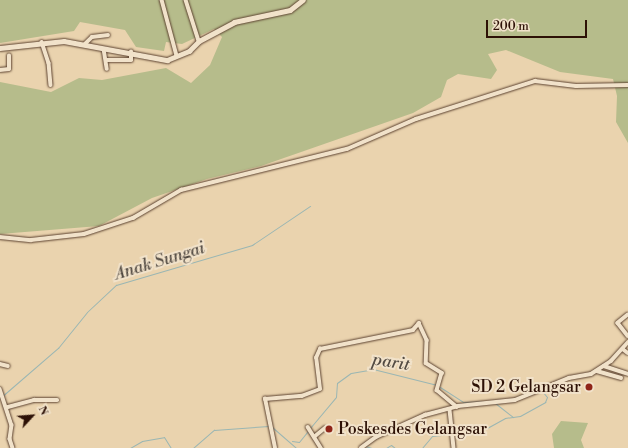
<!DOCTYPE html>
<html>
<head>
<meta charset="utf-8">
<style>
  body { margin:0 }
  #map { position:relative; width:628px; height:448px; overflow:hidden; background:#ead3ae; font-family:"Libre Bodoni",serif }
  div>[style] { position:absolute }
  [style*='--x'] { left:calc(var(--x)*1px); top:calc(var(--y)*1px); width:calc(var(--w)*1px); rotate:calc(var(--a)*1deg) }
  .green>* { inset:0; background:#b6bc8b }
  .stream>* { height:1px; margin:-0.5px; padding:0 0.5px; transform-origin:0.5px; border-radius:0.5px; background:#9ab6b3 }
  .roads { filter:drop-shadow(0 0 1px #5c4230) drop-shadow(0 0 1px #5c4230) }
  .street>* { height:3.5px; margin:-1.75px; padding:0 1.75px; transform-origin:1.75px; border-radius:1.75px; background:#f1e2ca }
  .secondary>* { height:4.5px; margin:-2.25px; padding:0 2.25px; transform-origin:2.25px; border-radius:2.25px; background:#f1e2ca }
  .dots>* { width:11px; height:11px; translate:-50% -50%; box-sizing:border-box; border:2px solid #f1e2ca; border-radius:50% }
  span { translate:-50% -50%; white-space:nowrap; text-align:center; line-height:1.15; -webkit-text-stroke:4px #f1e2ca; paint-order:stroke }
  .poi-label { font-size:16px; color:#2d1106 }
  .right { translate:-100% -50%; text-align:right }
  .left { translate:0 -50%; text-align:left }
  .water-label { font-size:17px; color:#534b43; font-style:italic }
  .north { position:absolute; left:12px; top:396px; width:40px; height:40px; -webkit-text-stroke:3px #f1e2ca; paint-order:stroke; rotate:64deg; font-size:11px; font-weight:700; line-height:16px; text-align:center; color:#2d1106 }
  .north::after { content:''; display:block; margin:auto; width:14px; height:18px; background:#2d1106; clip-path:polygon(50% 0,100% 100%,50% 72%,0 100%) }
  .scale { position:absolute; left:486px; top:20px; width:101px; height:18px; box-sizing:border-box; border:2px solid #2d1106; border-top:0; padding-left:5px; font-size:12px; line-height:14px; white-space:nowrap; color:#2d1106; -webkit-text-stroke:3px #f1e2ca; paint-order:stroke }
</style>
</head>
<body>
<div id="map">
  <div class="green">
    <i style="clip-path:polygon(0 0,628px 0,628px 143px,616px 122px,617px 96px,613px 79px,560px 72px,506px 50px,488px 54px,497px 70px,491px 79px,458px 74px,447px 80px,441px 97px,413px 113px,261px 166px,207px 179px,152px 198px,99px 226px,0 234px,0 82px,51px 92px,79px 78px,102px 80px,166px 68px,191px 83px,210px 65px,222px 37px,214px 29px,182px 44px,166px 42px,164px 51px,136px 47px,125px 30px,80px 22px,74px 31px,0 43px)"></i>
    <i style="clip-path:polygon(561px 421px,588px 423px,581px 440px,584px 448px,554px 448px,552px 434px)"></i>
  </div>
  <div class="stream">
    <i style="--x:440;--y:387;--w:27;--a:33"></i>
    <i style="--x:463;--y:402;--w:23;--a:-2"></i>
    <i style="--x:0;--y:398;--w:77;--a:-40.8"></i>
    <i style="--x:58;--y:348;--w:46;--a:-51.1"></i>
    <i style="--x:87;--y:312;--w:40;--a:-43"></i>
    <i style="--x:116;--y:285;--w:142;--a:-16.4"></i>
    <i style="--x:252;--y:245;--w:70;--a:-33.9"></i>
    <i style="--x:495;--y:403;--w:23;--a:38"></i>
    <i style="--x:272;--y:427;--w:32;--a:41"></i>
    <i style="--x:310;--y:428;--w:40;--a:-50"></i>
    <i style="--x:336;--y:397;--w:14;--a:-86"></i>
    <i style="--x:337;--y:383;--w:17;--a:-36"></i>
    <i style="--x:351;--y:373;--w:22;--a:-10"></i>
    <i style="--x:373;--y:369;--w:66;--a:14"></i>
    <i style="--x:455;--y:434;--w:23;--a:-2"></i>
    <i style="--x:478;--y:433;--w:31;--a:-29"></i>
    <i style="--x:505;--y:418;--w:15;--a:-8"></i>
    <i style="--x:520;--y:416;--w:29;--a:-29"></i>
    <i style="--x:545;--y:402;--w:5;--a:-68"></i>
    <i style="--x:547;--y:397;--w:8;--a:-130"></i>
    <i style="--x:292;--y:441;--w:7;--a:8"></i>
    <i style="--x:299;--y:442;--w:14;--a:-51"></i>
    <i style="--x:365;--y:446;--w:7;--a:16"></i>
    <i style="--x:130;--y:448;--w:14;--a:-30"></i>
    <i style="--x:142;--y:441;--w:22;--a:-10"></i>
    <i style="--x:164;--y:437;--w:13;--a:58"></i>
    <i style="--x:193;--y:448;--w:28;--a:-41"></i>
    <i style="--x:214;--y:430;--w:55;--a:-4.2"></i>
    <i style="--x:386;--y:448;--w:6;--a:-31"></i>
    <i style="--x:391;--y:445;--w:5;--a:37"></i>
    <i style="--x:422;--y:448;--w:16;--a:-50"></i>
    <i style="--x:432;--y:436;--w:19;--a:-6"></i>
  </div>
  <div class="roads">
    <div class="street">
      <i style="--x:162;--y:0;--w:58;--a:75"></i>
      <i style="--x:186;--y:0;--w:43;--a:72.4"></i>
      <i style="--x:42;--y:42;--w:22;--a:72"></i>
      <i style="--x:49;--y:63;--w:22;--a:85"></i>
      <i style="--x:84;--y:45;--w:11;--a:-45"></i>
      <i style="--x:92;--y:37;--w:16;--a:-7"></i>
      <i style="--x:104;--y:49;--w:20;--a:81"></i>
      <i style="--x:106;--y:60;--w:25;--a:0"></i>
      <i style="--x:131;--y:60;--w:8;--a:-90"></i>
      <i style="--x:0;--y:70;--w:9;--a:-6"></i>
      <i style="--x:9;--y:69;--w:13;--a:-90"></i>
      <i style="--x:0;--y:237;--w:31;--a:6"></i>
      <i style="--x:31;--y:240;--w:53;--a:-6.5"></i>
      <i style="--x:84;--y:234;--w:52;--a:-18.1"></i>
      <i style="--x:133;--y:218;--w:56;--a:-30.3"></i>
      <i style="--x:181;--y:190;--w:171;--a:-13.9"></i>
      <i style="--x:347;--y:149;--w:75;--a:-23.5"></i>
      <i style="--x:416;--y:119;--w:125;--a:-17.7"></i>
      <i style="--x:535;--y:81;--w:41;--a:7"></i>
      <i style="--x:576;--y:86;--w:52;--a:-1.1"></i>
      <i style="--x:628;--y:315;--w:13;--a:141"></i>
      <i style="--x:618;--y:323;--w:16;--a:52"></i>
      <i style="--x:623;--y:349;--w:6;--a:39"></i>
      <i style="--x:0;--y:364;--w:8;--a:14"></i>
      <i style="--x:604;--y:366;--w:25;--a:18"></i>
      <i style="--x:597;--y:371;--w:25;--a:16"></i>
      <i style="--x:0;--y:389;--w:38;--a:72"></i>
      <i style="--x:12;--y:425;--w:14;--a:98"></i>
      <i style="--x:10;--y:439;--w:9;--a:72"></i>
      <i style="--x:8;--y:407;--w:27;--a:-15"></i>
      <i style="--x:34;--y:400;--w:23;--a:0"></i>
      <i style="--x:450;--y:410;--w:38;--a:84"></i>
      <i style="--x:308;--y:427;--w:25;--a:58"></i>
      <i style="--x:314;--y:437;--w:14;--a:-39"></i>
      <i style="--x:275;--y:448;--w:50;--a:-101.5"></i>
      <i style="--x:265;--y:399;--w:37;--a:-5"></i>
      <i style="--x:302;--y:396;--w:19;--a:-21"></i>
      <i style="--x:320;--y:389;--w:31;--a:-97"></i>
      <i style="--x:316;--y:358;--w:10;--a:-66"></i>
      <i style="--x:320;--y:349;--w:95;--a:-11.5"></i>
      <i style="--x:413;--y:330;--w:9;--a:-49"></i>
      <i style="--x:419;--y:323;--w:19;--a:65"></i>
      <i style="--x:427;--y:340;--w:23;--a:92"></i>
      <i style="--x:426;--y:363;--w:19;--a:32"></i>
      <i style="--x:442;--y:373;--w:18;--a:106"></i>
      <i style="--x:437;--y:390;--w:26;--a:40"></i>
      <i style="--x:361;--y:448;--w:19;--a:-36"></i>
      <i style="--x:376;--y:437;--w:54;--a:-24.2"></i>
      <i style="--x:425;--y:415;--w:34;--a:-15"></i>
      <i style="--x:458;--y:406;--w:57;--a:-6"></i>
      <i style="--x:515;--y:400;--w:58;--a:-22.2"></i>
      <i style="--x:569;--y:378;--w:22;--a:-10"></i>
      <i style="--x:591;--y:374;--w:24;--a:-33"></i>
      <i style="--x:611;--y:361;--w:25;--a:-48"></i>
    </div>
    <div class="secondary">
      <i style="--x:0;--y:48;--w:64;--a:-6.2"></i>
      <i style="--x:64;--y:41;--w:105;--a:10.5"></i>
      <i style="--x:167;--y:60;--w:24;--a:-22"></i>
      <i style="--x:189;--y:51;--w:14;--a:-45"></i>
      <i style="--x:199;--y:41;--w:40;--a:-28"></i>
      <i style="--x:234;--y:22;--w:57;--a:-12.1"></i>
      <i style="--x:290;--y:10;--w:16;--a:-38"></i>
    </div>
  </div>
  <div class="dots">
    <i style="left:589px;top:387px;background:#8f2418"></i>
    <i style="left:329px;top:429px;background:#8f2418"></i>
  </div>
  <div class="poi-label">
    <span class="right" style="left:581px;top:387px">SD 2 Gelangsar</span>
    <span class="left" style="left:338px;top:429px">Poskesdes Gelangsar</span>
  </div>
  <div class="water-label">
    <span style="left:160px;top:262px;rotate:-17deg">Anak Sungai</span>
    <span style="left:391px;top:363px;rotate:9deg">parit</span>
  </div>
  <div class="north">N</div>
  <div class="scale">200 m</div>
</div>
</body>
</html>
